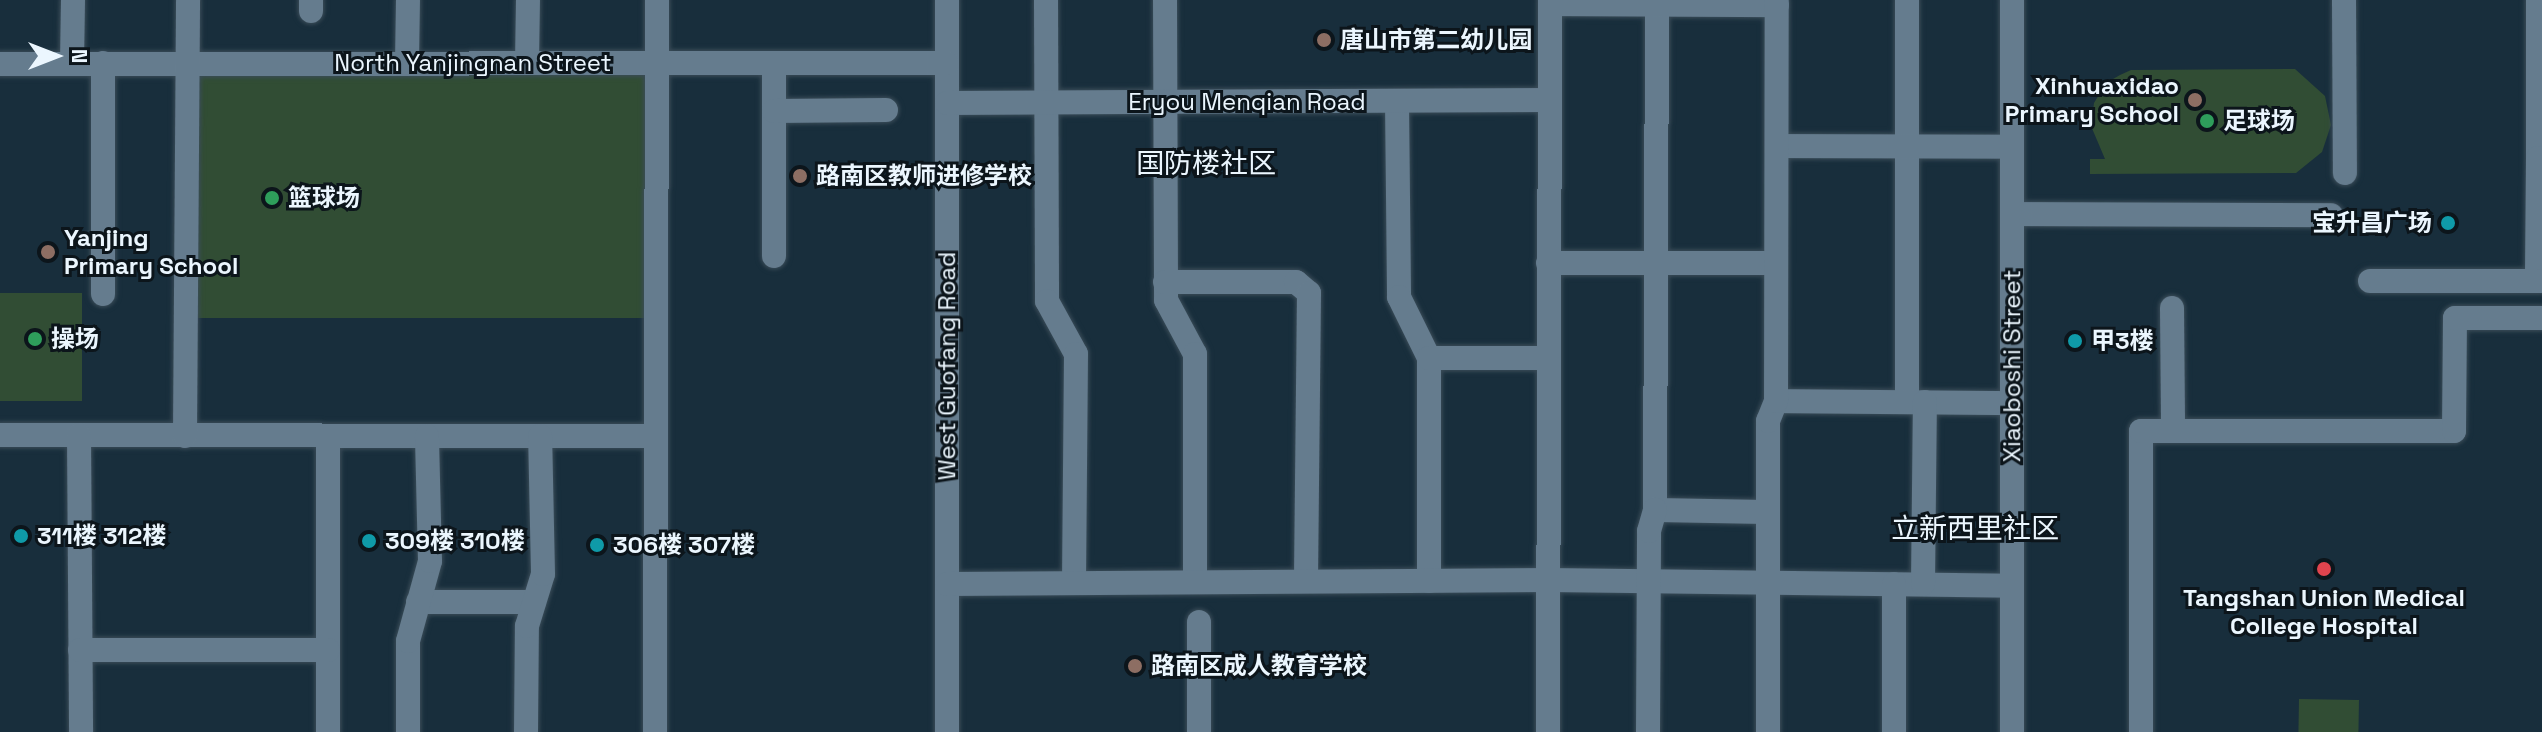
<!DOCTYPE html>
<html>
<head>
<meta charset="utf-8">
<style>
  body { margin:0 }
  #map { position:relative; width:2542px; height:732px; overflow:hidden; background:#182e3c; font-family:"Space Grotesk","Noto Sans SC",sans-serif }
  div>[style] { position:absolute }
  [style*='--x'] { left:calc(var(--x)*1px); top:calc(var(--y)*1px); width:calc(var(--w)*1px); rotate:calc(var(--a)*1deg) }
  .green>* { inset:0; background:#314d34; transform-origin:0 0 }
  .roads { filter:drop-shadow(0 0 2px #3a4c58) drop-shadow(0 0 2px #3a4c58) }
  .minor>* { height:24px; margin:-12px; padding:0 12px; transform-origin:12px; border-radius:12px; background:#657c8e }
  .dots>* { width:22px; height:22px; translate:-50% -50%; box-sizing:border-box; border:4px solid #0c151b; border-radius:50% }
  span { translate:-50% -50%; white-space:nowrap; text-align:center; line-height:1.15; -webkit-text-stroke:6px #0c151b; paint-order:stroke }
  .poi-label { font-size:24px; color:#ebf6fe; font-weight:700 }
  .left { translate:0 -50%; text-align:left }
  .right { translate:-100% -50%; text-align:right }
  .street-label { font-size:24px; color:#ebf6fe }
  .quarter-label { font-size:28px; color:#ebf6fe }
  .north { position:absolute; left:16px; top:16px; width:80px; height:80px; -webkit-text-stroke:6px #0c151b; paint-order:stroke; rotate:90deg; font-size:22px; font-weight:700; line-height:32px; text-align:center; color:#ebf6fe }
  .north::after { content:''; display:block; margin:auto; width:28px; height:36px; background:#ebf6fe; clip-path:polygon(50% 0,100% 100%,50% 72%,0 100%) }
</style>
</head>
<body>
<div id="map">
  <div class="green">
    <i style="clip-path:polygon(2295px 69px,2325px 96px,2331px 125px,2322px 152px,2296px 173px,2090px 174px,2090px 159px,2105px 159px,2091px 126px,2094px 103px,2106px 83px,2120px 75px,2131px 70px)"></i>
    <i style="left:645px;top:74px;width:244px;height:452px;rotate:90deg"></i>
    <i style="left:0;top:293px;width:82px;height:108px"></i>
    <i style="left:2299px;top:699px;width:60px;height:33px;rotate:1deg"></i>
  </div>
  <div class="roads">
    <div class="minor">
      <i style="--x:311;--y:0;--w:11;--a:90"></i>
      <i style="--x:947;--y:0;--w:732;--a:90"></i>
      <i style="--x:1046;--y:0;--w:301;--a:89.8"></i>
      <i style="--x:1047;--y:301;--w:60;--a:61.3"></i>
      <i style="--x:1076;--y:354;--w:229;--a:90.5"></i>
      <i style="--x:1165;--y:0;--w:300;--a:89.8"></i>
      <i style="--x:1166;--y:300;--w:61;--a:61.8"></i>
      <i style="--x:1195;--y:354;--w:228;--a:90"></i>
      <i style="--x:1657;--y:0;--w:510;--a:90.22"></i>
      <i style="--x:1655;--y:510;--w:112;--a:1"></i>
      <i style="--x:1907;--y:0;--w:402;--a:90"></i>
      <i style="--x:2344;--y:0;--w:173;--a:89.7"></i>
      <i style="--x:2538;--y:0;--w:158;--a:90"></i>
      <i style="--x:2538;--y:158;--w:4;--a:0"></i>
      <i style="--x:1550;--y:4;--w:227;--a:0.3"></i>
      <i style="--x:72;--y:63;--w:63;--a:-89.1"></i>
      <i style="--x:407;--y:63;--w:63;--a:-89.1"></i>
      <i style="--x:527;--y:63;--w:63;--a:-89.1"></i>
      <i style="--x:774;--y:63;--w:193;--a:90"></i>
      <i style="--x:0;--y:64;--w:947;--a:-0.06"></i>
      <i style="--x:1397;--y:101;--w:196;--a:89.4"></i>
      <i style="--x:1399;--y:297;--w:68;--a:63.8"></i>
      <i style="--x:1429;--y:358;--w:223;--a:90"></i>
      <i style="--x:947;--y:103;--w:601;--a:-0.29"></i>
      <i style="--x:774;--y:111;--w:112;--a:-0.5"></i>
      <i style="--x:1777;--y:146;--w:235;--a:0.2"></i>
      <i style="--x:2538;--y:158;--w:123;--a:90.5"></i>
      <i style="--x:2537;--y:281;--w:5;--a:0"></i>
      <i style="--x:2012;--y:214;--w:319;--a:0.2"></i>
      <i style="--x:1548;--y:263;--w:228;--a:0"></i>
      <i style="--x:2370;--y:281;--w:167;--a:0"></i>
      <i style="--x:1165;--y:282;--w:131;--a:0"></i>
      <i style="--x:1296;--y:282;--w:17;--a:40"></i>
      <i style="--x:1309;--y:293;--w:288;--a:90.6"></i>
      <i style="--x:103;--y:294;--w:231;--a:-90"></i>
      <i style="--x:2172;--y:308;--w:123;--a:89.5"></i>
      <i style="--x:1429;--y:358;--w:119;--a:0"></i>
      <i style="--x:1776;--y:401;--w:236;--a:0.5"></i>
      <i style="--x:0;--y:435;--w:656;--a:0.09"></i>
      <i style="--x:79;--y:435;--w:297;--a:89.6"></i>
      <i style="--x:185;--y:436;--w:436;--a:-89.6"></i>
      <i style="--x:328;--y:436;--w:296;--a:90"></i>
      <i style="--x:947;--y:584;--w:601;--a:-0.38"></i>
      <i style="--x:1548;--y:580;--w:464;--a:0.7"></i>
      <i style="--x:1894;--y:584;--w:148;--a:90"></i>
      <i style="--x:1923;--y:584;--w:182;--a:-89.4"></i>
      <i style="--x:418;--y:602;--w:116;--a:0"></i>
      <i style="--x:1199;--y:622;--w:110;--a:90"></i>
      <i style="--x:80;--y:650;--w:248;--a:0"></i>
      <i style="--x:408;--y:732;--w:91;--a:-90"></i>
      <i style="--x:408;--y:641;--w:83;--a:-74.6"></i>
      <i style="--x:430;--y:561;--w:125;--a:-91.4"></i>
      <i style="--x:526;--y:732;--w:106;--a:-89.5"></i>
      <i style="--x:527;--y:626;--w:54;--a:-72.9"></i>
      <i style="--x:543;--y:574;--w:138;--a:-91.2"></i>
      <i style="--x:655;--y:732;--w:732;--a:-89.84"></i>
      <i style="--x:1548;--y:732;--w:732;--a:-89.84"></i>
      <i style="--x:1648;--y:732;--w:201;--a:-89.7"></i>
      <i style="--x:1649;--y:531;--w:22;--a:-74"></i>
      <i style="--x:1768;--y:732;--w:311;--a:-90"></i>
      <i style="--x:1768;--y:421;--w:22;--a:-68"></i>
      <i style="--x:1776;--y:401;--w:401;--a:-89.9"></i>
      <i style="--x:2012;--y:732;--w:732;--a:-90"></i>
      <i style="--x:2141;--y:732;--w:301;--a:-90"></i>
      <i style="--x:2141;--y:431;--w:313;--a:0"></i>
      <i style="--x:2454;--y:431;--w:113;--a:-89.5"></i>
      <i style="--x:2455;--y:318;--w:87;--a:0"></i>
    </div>
  </div>
  <div class="dots">
    <i style="left:1324px;top:40px;background:#8d6e63"></i>
    <i style="left:2195px;top:100px;background:#8d6e63"></i>
    <i style="left:2207px;top:121px;background:#2e9e5b"></i>
    <i style="left:800px;top:176px;background:#8d6e63"></i>
    <i style="left:272px;top:198px;background:#2e9e5b"></i>
    <i style="left:2448px;top:223px;background:#0f9aa8"></i>
    <i style="left:48px;top:252px;background:#8d6e63"></i>
    <i style="left:35px;top:339px;background:#2e9e5b"></i>
    <i style="left:2075px;top:341px;background:#0f9aa8"></i>
    <i style="left:21px;top:536px;background:#0f9aa8"></i>
    <i style="left:369px;top:541px;background:#0f9aa8"></i>
    <i style="left:597px;top:545px;background:#0f9aa8"></i>
    <i style="left:2324px;top:569px;background:#e0444e"></i>
    <i style="left:1135px;top:666px;background:#8d6e63"></i>
  </div>
  <div class="poi-label">
    <span class="left" style="left:1340px;top:40px">唐山市第二幼儿园</span>
    <span class="right" style="left:2179px;top:100px">Xinhuaxidao<br>Primary School</span>
    <span class="left" style="left:2223px;top:121px">足球场</span>
    <span class="left" style="left:816px;top:176px">路南区教师进修学校</span>
    <span class="left" style="left:288px;top:198px">篮球场</span>
    <span class="right" style="left:2432px;top:223px">宝升昌广场</span>
    <span class="left" style="left:64px;top:252px">Yanjing<br>Primary School</span>
    <span class="left" style="left:51px;top:339px">操场</span>
    <span class="left" style="left:2091px;top:341px">甲3楼</span>
    <span class="left" style="left:37px;top:536px">311楼 312楼</span>
    <span class="left" style="left:385px;top:541px">309楼 310楼</span>
    <span class="left" style="left:613px;top:545px">306楼 307楼</span>
    <span style="left:2324px;top:612px">Tangshan Union Medical<br>College Hospital</span>
    <span class="left" style="left:1151px;top:666px">路南区成人教育学校</span>
  </div>
  <div class="street-label">
    <span style="left:473px;top:63px">North Yanjingnan Street</span>
    <span style="left:1247px;top:102px">Eryou Menqian Road</span>
    <span style="left:947px;top:366px;rotate:-90deg">West Guofang Road</span>
    <span style="left:2012px;top:366px;rotate:-90deg">Xiaoboshi Street</span>
  </div>
  <div class="quarter-label">
    <span style="left:1206px;top:163px">国防楼社区</span>
    <span style="left:1975px;top:528px">立新西里社区</span>
  </div>
  <div class="north">N</div>
</div>
</body>
</html>
